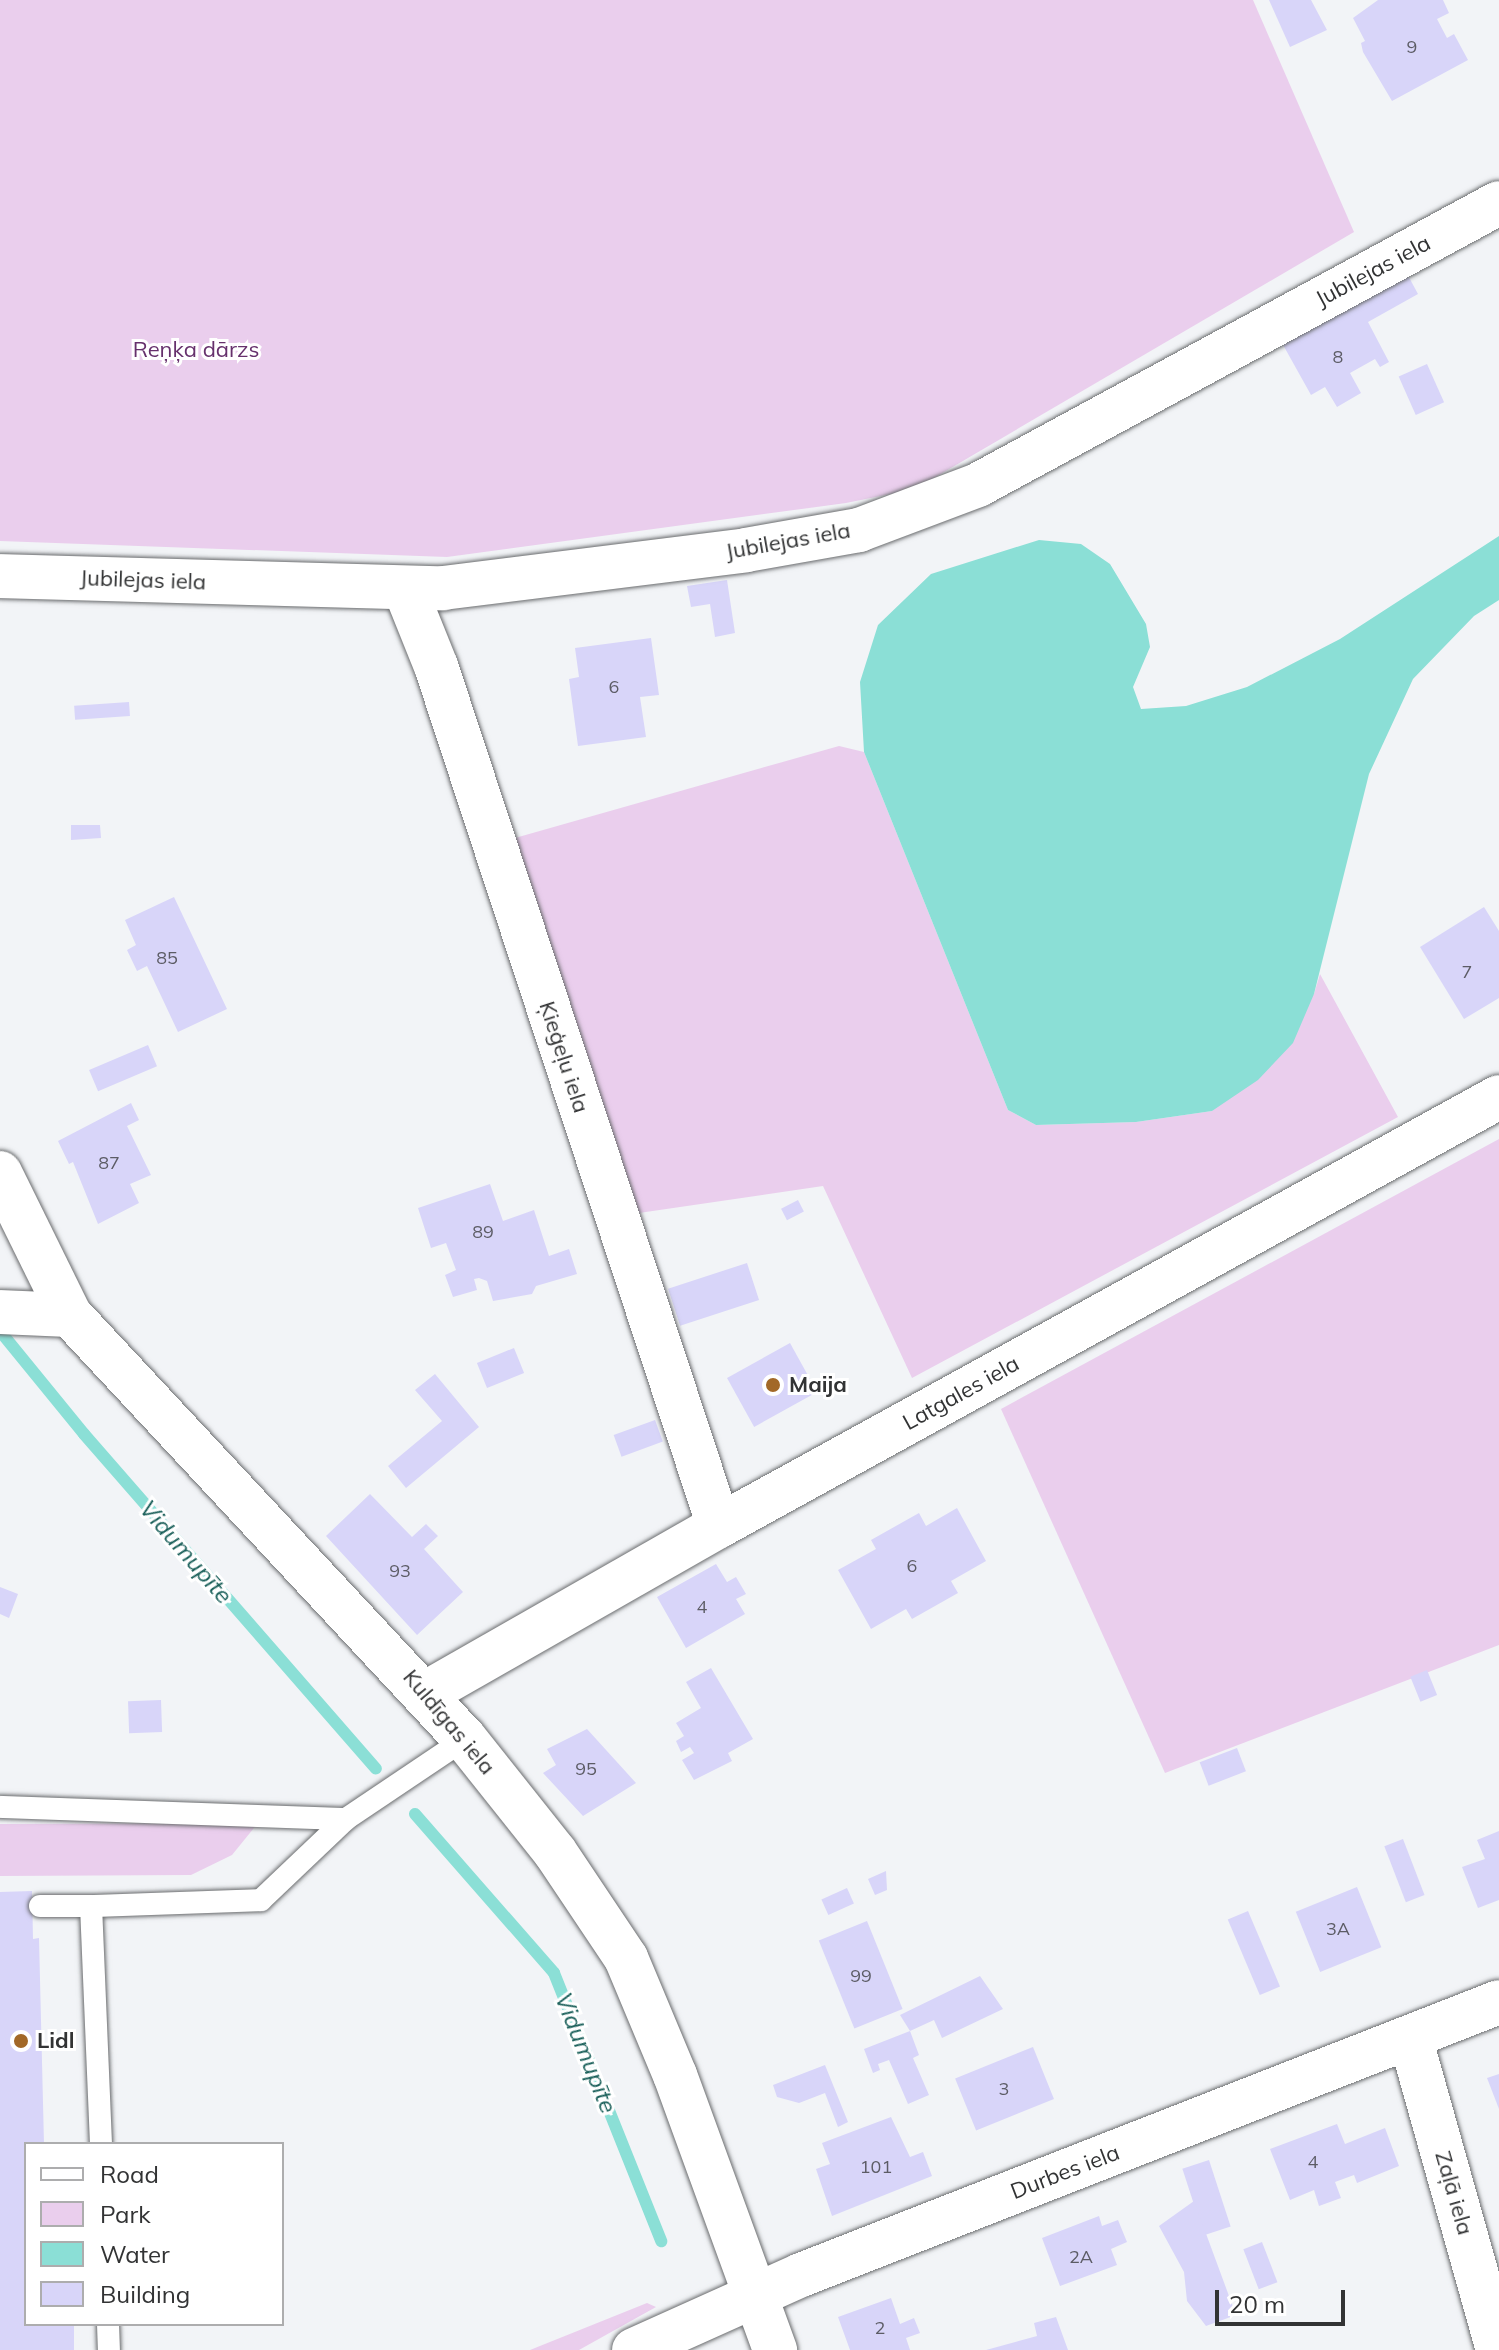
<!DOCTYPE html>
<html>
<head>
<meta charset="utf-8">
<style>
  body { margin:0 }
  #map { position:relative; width:1499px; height:2350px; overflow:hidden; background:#f2f4f7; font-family:Mulish,sans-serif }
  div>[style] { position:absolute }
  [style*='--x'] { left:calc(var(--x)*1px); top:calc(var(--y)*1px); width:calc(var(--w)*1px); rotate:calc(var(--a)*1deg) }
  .green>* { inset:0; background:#eaceed }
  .water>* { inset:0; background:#8bdfd6 }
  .stream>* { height:12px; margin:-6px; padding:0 6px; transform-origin:6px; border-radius:6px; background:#8bdfd6 }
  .building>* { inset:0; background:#d8d5f9; transform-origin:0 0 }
  .roads { filter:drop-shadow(0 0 2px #6a6c6e) drop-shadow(0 0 2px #6a6c6e) }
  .lane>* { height:22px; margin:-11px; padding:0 11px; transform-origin:11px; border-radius:11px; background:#fff }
  .street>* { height:44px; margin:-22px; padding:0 22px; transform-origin:22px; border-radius:22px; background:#fff }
  .secondary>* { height:44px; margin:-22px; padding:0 22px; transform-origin:22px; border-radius:22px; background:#fff }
  .primary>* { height:44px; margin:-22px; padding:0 22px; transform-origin:22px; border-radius:22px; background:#fff }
  .dots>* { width:22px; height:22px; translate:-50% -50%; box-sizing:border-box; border:4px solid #fff; border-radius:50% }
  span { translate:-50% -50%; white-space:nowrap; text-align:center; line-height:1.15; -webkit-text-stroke:6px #fff; paint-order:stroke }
  .number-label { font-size:18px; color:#5c5c65 }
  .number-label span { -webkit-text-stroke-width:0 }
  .street-label { font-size:22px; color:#323334 }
  .park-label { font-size:22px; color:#66306c }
  .poi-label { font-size:22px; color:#323334; font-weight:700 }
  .left { translate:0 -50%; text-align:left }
  .water-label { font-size:24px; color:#195f59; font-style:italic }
  .legend { position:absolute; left:24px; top:2142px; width:260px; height:184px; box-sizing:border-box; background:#fff; border:2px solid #adadae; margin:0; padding:10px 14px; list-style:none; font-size:24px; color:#323334 }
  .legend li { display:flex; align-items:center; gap:16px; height:40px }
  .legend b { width:40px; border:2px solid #adadae }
  .scale { position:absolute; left:1215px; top:2290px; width:130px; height:36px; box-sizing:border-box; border:4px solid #323334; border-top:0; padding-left:10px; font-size:24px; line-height:28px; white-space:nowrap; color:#323334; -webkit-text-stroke:6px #fff; paint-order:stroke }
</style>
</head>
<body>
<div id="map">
  <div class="green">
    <i style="clip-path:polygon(0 0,1253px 0,1354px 232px,915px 489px,846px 503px,447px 557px,0 541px)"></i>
    <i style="clip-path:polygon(839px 746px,864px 752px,1008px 1110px,1036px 1125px,1136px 1122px,1212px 1111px,1314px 994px,1320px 974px,1398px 1117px,912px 1378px,823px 1186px,639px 1213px,515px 838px)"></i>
    <i style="clip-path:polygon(1499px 1139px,1499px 1645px,1165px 1773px,1001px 1409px)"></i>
    <i style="clip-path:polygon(258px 1823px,232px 1855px,191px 1875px,0 1876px,0 1824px)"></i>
    <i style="clip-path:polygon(647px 2303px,656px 2307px,579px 2350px,530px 2350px)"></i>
  </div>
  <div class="water">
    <i style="clip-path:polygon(1499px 536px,1499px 600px,1474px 616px,1413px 679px,1369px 774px,1314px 994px,1293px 1043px,1258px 1080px,1212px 1111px,1136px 1122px,1036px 1125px,1008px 1110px,864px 752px,860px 682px,878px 625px,931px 574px,1039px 540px,1081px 544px,1110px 564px,1146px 624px,1150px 647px,1133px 687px,1141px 709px,1186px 706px,1247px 687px,1340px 639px)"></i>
  </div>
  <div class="stream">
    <i style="--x:0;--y:1331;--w:133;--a:50.8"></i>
    <i style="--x:84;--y:1434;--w:444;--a:48.9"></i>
    <i style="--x:415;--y:1814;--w:211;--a:48.8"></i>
    <i style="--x:554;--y:1973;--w:289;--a:68.2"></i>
  </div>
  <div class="building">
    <i style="clip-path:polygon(1269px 0,1311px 0,1327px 30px,1290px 47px)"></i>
    <i style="clip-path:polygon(1378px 0,1443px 0,1449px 13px,1437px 19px,1447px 38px,1454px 34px,1468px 60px,1392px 101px,1363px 52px,1361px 43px,1365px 41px,1353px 18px)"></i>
    <i style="clip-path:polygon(1405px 270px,1418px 294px,1368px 322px,1389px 362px,1380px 367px,1375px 359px,1350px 373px,1361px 393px,1337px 407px,1325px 387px,1311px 395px,1282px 343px)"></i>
    <i style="left:1427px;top:364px;width:42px;height:31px;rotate:66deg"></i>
    <i style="clip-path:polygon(727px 580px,735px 633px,715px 637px,710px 604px,691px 607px,687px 586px)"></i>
    <i style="clip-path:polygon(651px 638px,659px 695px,640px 697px,646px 737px,578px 746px,569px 679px,579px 677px,575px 648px)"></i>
    <i style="left:129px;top:702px;width:14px;height:55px;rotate:86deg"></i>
    <i style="clip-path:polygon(71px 825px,100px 825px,101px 838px,71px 840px)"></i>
    <i style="clip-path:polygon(174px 897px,227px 1009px,178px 1032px,147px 966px,137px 971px,127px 950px,136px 945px,125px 920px)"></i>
    <i style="clip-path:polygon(1484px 907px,1499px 931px,1499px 998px,1464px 1019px,1420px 947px)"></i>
    <i style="left:148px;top:1045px;width:23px;height:64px;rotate:67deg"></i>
    <i style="clip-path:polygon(131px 1103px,139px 1120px,127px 1126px,151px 1175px,130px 1184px,139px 1203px,98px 1224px,73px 1162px,69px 1164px,58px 1141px)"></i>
    <i style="clip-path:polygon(490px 1184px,503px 1221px,534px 1210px,549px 1256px,569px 1249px,577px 1274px,536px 1286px,532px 1294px,493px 1301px,487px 1281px,479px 1278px,474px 1279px,477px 1290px,453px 1297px,445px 1275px,456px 1270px,446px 1243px,431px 1248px,418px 1208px)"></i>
    <i style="left:798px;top:1200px;width:13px;height:19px;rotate:63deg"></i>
    <i style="left:747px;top:1263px;width:39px;height:83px;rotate:72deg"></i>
    <i style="left:790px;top:1343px;width:56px;height:72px;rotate:61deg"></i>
    <i style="left:514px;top:1348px;width:27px;height:40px;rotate:68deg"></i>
    <i style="clip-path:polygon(435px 1374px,479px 1427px,406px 1488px,388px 1466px,442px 1421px,415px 1390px)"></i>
    <i style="left:655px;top:1420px;width:23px;height:44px;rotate:70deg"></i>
    <i style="clip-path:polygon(370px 1494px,412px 1537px,426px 1524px,438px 1536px,424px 1549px,463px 1592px,417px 1635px,326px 1536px)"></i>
    <i style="clip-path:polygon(957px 1508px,986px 1561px,951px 1581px,958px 1593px,912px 1619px,906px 1609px,871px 1629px,838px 1570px,876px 1549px,871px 1540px,919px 1513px,926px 1526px)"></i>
    <i style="clip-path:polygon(716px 1564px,727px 1582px,736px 1577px,746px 1594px,736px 1599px,745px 1614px,686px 1648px,657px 1597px)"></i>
    <i style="clip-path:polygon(0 1587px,18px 1594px,9px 1618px,0 1614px)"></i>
    <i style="clip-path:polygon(711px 1668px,753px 1739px,728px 1753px,732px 1761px,694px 1780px,682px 1760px,694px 1753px,690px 1747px,681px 1752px,676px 1741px,684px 1736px,676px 1723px,701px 1708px,686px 1682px)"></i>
    <i style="left:1427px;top:1670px;width:27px;height:18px;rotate:68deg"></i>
    <i style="left:161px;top:1700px;width:32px;height:33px;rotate:88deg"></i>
    <i style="clip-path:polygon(587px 1729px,636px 1783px,583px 1816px,543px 1773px,556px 1765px,547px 1749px)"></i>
    <i style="left:1237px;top:1748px;width:25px;height:40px;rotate:69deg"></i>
    <i style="clip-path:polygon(1499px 1831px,1499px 1900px,1478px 1908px,1462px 1867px,1485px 1859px,1477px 1840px)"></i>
    <i style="left:1403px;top:1839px;width:60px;height:20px;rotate:69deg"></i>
    <i style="clip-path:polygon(886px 1871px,887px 1890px,875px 1895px,868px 1879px)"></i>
    <i style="left:1357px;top:1887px;width:65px;height:66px;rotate:68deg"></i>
    <i style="left:847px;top:1888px;width:17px;height:28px;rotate:66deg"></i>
    <i style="clip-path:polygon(32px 1891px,33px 1939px,39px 1938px,44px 2144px,26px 2144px,26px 2324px,74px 2324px,74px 2350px,0 2350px,0 1892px)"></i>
    <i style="left:1248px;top:1911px;width:82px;height:22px;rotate:67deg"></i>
    <i style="left:867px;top:1921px;width:95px;height:52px;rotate:68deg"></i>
    <i style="clip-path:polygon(980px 1976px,1003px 2009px,942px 2038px,934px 2020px,910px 2031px,900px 2015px)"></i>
    <i style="clip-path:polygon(910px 2031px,919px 2055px,913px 2058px,929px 2095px,908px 2104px,889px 2060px,878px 2064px,880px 2070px,873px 2073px,864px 2049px)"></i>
    <i style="left:1033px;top:2047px;width:56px;height:84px;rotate:68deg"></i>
    <i style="clip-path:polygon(825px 2065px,848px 2122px,838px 2127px,825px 2093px,799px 2103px,777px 2097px,773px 2085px)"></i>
    <i style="clip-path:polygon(1499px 2074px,1499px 2109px,1487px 2078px)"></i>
    <i style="clip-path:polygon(891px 2117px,910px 2157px,923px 2152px,932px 2176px,832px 2216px,816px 2169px,830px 2164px,822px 2143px)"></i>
    <i style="clip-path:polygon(1337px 2124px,1345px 2144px,1385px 2128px,1399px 2166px,1357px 2183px,1354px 2175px,1335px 2182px,1341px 2198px,1319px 2206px,1314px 2190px,1290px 2200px,1270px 2149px)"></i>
    <i style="left:1209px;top:2160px;width:70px;height:28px;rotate:72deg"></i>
    <i style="clip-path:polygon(1194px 2201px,1236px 2315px,1206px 2326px,1187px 2301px,1184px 2272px,1159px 2226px)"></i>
    <i style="clip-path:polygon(1099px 2216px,1102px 2226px,1118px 2220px,1127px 2242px,1111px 2249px,1117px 2265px,1060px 2286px,1042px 2238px)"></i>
    <i style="left:1262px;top:2242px;width:43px;height:20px;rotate:69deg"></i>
    <i style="clip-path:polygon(891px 2298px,900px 2324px,914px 2318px,920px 2333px,906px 2338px,910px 2350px,850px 2350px,838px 2317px)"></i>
    <i style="clip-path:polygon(1056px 2317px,1068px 2350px,986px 2350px,1037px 2336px,1034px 2323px)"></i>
  </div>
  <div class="roads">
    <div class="lane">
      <i style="--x:0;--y:1807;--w:346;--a:2"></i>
      <i style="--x:40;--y:1906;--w:51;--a:0"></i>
      <i style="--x:101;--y:2144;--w:238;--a:-92.4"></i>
      <i style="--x:91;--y:1906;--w:170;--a:-2"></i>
      <i style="--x:261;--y:1900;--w:117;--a:-43.6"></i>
      <i style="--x:346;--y:1819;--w:143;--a:-33.9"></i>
      <i style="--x:108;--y:2324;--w:26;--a:88"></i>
    </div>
    <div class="street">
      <i style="--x:0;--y:576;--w:443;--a:1.6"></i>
      <i style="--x:443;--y:588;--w:305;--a:-7.1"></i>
      <i style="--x:746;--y:550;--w:115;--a:-10"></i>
      <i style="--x:859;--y:530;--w:127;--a:-20.7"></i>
      <i style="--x:978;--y:485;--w:592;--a:-28.43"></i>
      <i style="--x:405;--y:589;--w:83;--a:68.1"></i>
      <i style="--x:436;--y:666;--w:905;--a:71.79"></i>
      <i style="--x:1410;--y:2037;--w:325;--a:74.3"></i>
    </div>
    <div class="secondary">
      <i style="--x:0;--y:1173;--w:158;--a:63.8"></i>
      <i style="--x:70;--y:1315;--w:579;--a:47.03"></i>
      <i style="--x:465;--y:1739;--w:144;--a:51.5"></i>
      <i style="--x:555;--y:1852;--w:128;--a:56.2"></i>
      <i style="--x:626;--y:1958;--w:127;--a:67.3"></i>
      <i style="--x:675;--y:2075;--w:293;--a:70"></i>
      <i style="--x:0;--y:1312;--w:70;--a:2.5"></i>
      <i style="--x:426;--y:1693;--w:337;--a:-29.7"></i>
      <i style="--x:719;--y:1526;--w:890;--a:-28.81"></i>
    </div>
    <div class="primary">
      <i style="--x:634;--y:2350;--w:183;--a:-24.2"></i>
      <i style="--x:801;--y:2275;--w:749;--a:-21.36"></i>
    </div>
  </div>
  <div class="dots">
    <i style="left:773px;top:1385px;background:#a26827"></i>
    <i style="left:21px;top:2041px;background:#a26827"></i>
  </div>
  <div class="number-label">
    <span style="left:1412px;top:47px">9</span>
    <span style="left:1338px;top:357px">8</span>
    <span style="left:614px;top:687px">6</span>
    <span style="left:167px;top:958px">85</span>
    <span style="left:1467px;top:972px">7</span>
    <span style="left:109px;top:1163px">87</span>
    <span style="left:483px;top:1232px">89</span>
    <span style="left:912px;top:1566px">6</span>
    <span style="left:400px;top:1571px">93</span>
    <span style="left:702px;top:1607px">4</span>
    <span style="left:586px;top:1769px">95</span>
    <span style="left:1338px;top:1929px">3A</span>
    <span style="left:861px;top:1976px">99</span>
    <span style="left:1004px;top:2089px">3</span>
    <span style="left:1313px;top:2162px">4</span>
    <span style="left:876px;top:2167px">101</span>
    <span style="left:1081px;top:2257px">2A</span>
    <span style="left:880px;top:2328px">2</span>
  </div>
  <div class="street-label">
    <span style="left:1373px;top:271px;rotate:-28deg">Jubilejas iela</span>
    <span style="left:788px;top:541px;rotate:-10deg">Jubilejas iela</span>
    <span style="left:143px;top:580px;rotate:2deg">Jubilejas iela</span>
    <span style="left:564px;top:1057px;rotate:72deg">Ķieģeļu iela</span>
    <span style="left:961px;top:1393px;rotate:-29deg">Latgales iela</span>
    <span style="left:449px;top:1722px;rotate:50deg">Kuldīgas iela</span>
    <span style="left:1065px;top:2172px;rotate:-21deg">Durbes iela</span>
    <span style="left:1454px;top:2193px;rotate:74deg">Zaļā iela</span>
  </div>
  <div class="park-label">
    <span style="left:196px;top:350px">Reņķa dārzs</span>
  </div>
  <div class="poi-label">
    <span class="left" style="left:789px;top:1385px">Maija</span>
    <span class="left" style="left:37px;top:2041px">Lidl</span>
  </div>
  <div class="water-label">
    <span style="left:186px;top:1552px;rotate:49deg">Vidumupīte</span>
    <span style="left:586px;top:2053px;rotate:68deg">Vidumupīte</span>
  </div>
  <ul class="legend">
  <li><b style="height:10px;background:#fff"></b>Road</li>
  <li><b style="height:22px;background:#eaceed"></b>Park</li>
  <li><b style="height:22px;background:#8bdfd6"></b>Water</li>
  <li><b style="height:22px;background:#d8d5f9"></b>Building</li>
  </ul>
  <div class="scale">20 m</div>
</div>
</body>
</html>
